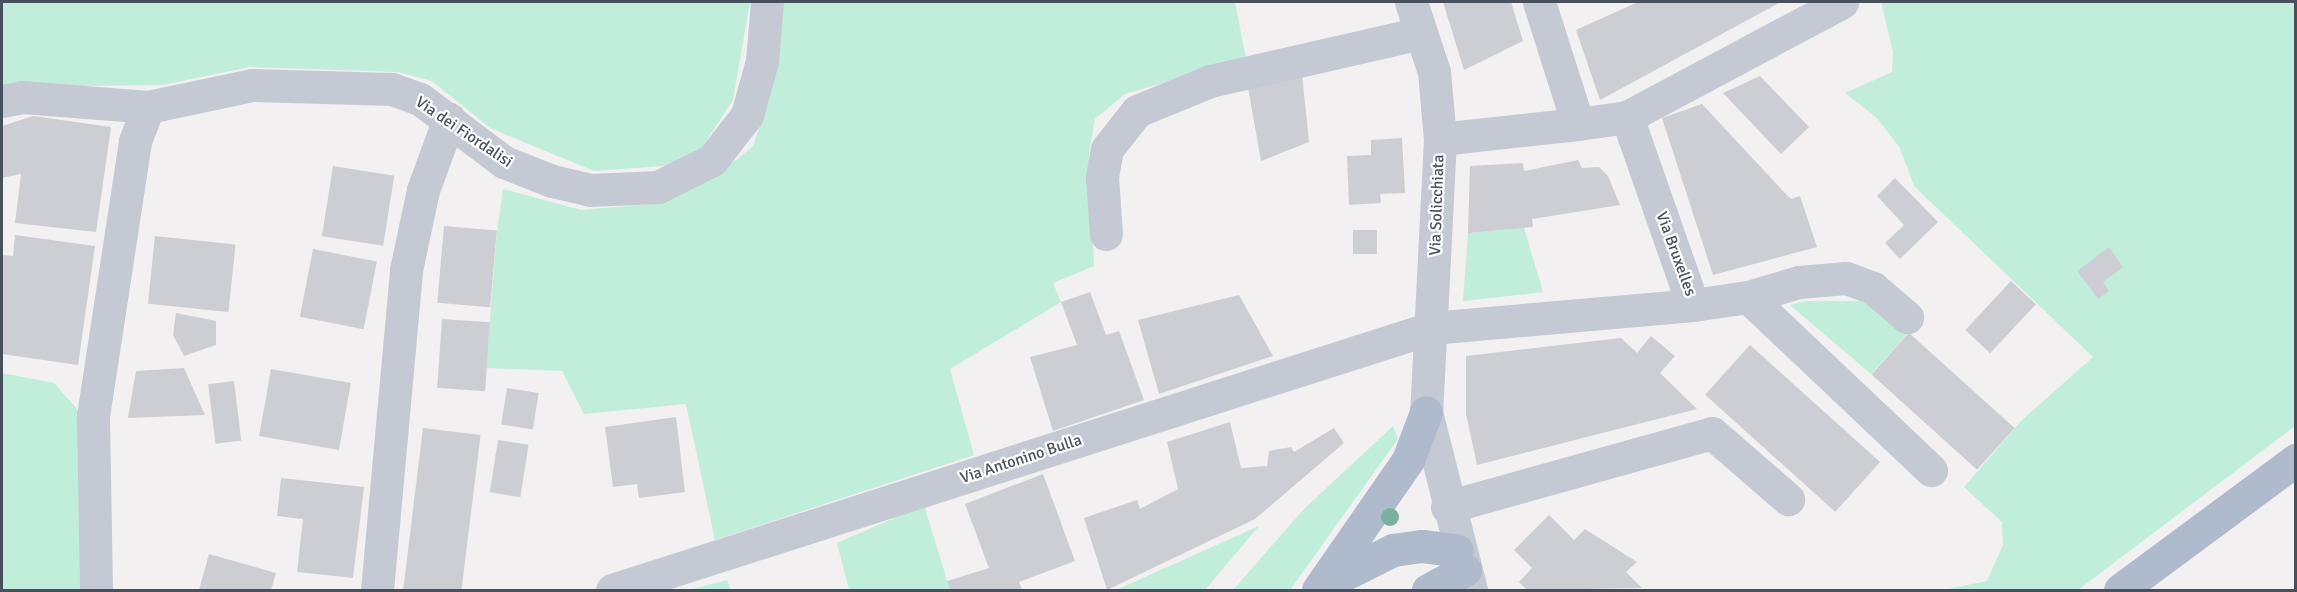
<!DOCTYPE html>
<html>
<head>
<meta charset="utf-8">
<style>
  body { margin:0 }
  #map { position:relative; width:2297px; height:592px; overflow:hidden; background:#f2f0f0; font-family:Signika,sans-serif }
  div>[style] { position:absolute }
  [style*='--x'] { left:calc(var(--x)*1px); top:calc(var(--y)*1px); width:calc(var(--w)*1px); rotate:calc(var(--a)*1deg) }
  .green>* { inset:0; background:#c0eeda }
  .building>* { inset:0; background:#cdced4; transform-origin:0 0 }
  .minor>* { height:33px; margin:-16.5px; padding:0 16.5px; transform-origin:16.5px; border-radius:16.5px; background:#c4c9d4 }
  .tertiary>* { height:33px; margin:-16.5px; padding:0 16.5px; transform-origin:16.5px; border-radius:16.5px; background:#c4c9d4 }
  .primary>* { height:33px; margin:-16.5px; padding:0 16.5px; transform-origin:16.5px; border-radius:16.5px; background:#b0bacd }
  .trees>* { width:18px; height:18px; margin:-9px; border-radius:50%; background:#7bb09f }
  span { translate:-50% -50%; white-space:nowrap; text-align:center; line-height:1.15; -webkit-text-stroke:4.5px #fff; paint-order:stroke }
  .street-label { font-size:16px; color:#484f5d }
  .frame { position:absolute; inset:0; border:3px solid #484f5d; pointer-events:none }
</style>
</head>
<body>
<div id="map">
  <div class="green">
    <i style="clip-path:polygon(2px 2px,750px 2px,733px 100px,701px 149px,677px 165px,594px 171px,490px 128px,432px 81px,398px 72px,250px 67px,163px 85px,2px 87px)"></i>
    <i style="clip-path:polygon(783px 2px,1235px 2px,1246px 59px,1125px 94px,1095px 119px,1089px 152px,1094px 266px,1053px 283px,1061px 302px,950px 369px,974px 455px,715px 540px,686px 404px,584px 414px,562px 371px,486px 368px,497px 231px,503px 189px,581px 210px,662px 203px,736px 160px,753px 146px,761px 123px,776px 68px)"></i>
    <i style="clip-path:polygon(1881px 2px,2295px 2px,2295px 426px,2078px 590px,1943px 590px,1987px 581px,2003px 545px,2002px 522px,1964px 487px,2022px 420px,2093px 357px,1914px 186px,1900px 148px,1877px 118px,1845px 93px,1892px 72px,1893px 52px)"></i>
    <i style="clip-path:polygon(1524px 228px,1543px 292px,1463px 301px,1468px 233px)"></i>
    <i style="clip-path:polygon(1806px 301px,1870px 301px,1909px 333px,1871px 374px,1790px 305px)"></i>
    <i style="clip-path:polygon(2px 373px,54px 383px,78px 410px,87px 590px,2px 590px)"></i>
    <i style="clip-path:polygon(1393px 426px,1398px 439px,1290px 590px,1233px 590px,1304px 509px)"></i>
    <i style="clip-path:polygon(924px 505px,950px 590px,849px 590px,837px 543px)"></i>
    <i style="clip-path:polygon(1259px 526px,1205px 590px,1116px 590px)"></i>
    <i style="clip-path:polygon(727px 580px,731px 590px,689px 590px)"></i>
  </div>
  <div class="building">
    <i style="clip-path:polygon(1443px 2px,1511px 2px,1523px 41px,1464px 70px)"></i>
    <i style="clip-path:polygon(1638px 2px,1781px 2px,1600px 100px,1576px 30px)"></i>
    <i style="clip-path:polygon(1302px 74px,1309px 142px,1261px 161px,1247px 82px)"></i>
    <i style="clip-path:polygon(1760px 76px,1809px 127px,1781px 154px,1723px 93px)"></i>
    <i style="clip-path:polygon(1702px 104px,1782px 190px,1791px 199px,1800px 196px,1817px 247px,1713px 275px,1662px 118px)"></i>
    <i style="clip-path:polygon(33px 116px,111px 127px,96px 232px,15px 223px,21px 174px,2px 178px,2px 126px)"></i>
    <i style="clip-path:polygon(1402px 138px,1405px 193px,1380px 194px,1381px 203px,1349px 205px,1347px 156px,1371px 155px,1371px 140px)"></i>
    <i style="clip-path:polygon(1578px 160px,1582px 168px,1599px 167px,1608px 176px,1620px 205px,1532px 219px,1533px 227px,1468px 233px,1470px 166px,1523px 163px,1524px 171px)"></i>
    <i style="left:333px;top:166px;width:62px;height:71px;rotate:9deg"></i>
    <i style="clip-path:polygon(1895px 178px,1938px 222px,1900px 259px,1885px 243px,1904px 225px,1877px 196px)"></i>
    <i style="left:444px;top:226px;width:53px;height:77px;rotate:5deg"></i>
    <i style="left:1377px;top:230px;width:24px;height:24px;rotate:90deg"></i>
    <i style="clip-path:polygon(15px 235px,95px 246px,78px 365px,2px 354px,2px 255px,13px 256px)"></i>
    <i style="left:155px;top:236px;width:81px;height:68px;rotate:6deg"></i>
    <i style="clip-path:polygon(2109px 247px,2123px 267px,2103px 282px,2109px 291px,2098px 299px,2077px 271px)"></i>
    <i style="left:313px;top:249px;width:65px;height:69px;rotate:11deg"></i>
    <i style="left:2011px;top:281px;width:34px;height:67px;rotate:43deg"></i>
    <i style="clip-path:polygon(1090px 292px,1106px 335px,1119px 331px,1144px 400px,1053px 431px,1030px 357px,1077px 345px,1061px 302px)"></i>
    <i style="clip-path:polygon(1239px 295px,1273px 356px,1159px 394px,1138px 320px)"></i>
    <i style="clip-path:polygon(176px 313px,216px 321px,216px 345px,184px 356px,173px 335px)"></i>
    <i style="left:442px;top:319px;width:48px;height:69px;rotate:4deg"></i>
    <i style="left:1909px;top:333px;width:142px;height:56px;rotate:42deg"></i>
    <i style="clip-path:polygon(1651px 336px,1675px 356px,1660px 373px,1697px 409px,1477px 465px,1466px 414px,1466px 356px,1621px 338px,1637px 353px)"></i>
    <i style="left:1750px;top:345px;width:175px;height:67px;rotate:42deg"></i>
    <i style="clip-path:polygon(184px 368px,205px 415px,128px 418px,136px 371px)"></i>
    <i style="left:271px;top:369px;width:81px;height:68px;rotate:10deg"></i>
    <i style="left:234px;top:381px;width:60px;height:26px;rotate:83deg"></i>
    <i style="left:507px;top:388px;width:32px;height:37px;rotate:9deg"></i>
    <i style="clip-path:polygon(676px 417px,685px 492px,639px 498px,637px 484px,613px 487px,605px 427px)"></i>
    <i style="clip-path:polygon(1230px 422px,1241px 468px,1267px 466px,1269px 451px,1291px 447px,1294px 452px,1334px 428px,1344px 443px,1255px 519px,1107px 590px,1084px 518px,1137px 500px,1140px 509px,1178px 489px,1167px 442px)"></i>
    <i style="left:423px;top:428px;width:58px;height:163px;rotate:7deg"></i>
    <i style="left:498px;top:440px;width:31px;height:53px;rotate:9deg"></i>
    <i style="clip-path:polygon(1043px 474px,1075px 561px,1019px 582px,1022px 590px,950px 590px,947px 581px,989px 568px,965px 504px)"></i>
    <i style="clip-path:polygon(281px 478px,364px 487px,353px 578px,297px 572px,303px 519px,277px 516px)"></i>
    <i style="clip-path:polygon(1549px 515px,1574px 540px,1585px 529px,1637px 562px,1626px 572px,1642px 588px,1527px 590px,1519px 582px,1532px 568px,1514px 550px)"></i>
    <i style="clip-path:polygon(209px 554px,276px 573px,271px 590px,199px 590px)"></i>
  </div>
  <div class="minor">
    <i style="--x:1539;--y:2;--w:128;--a:72.3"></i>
    <i style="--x:1578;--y:124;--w:49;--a:-8.1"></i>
    <i style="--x:1627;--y:117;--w:199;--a:70.7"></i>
    <i style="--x:1693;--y:305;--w:56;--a:-8.3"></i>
    <i style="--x:1748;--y:297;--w:252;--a:43.4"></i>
    <i style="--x:2;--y:101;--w:20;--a:-11"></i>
    <i style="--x:22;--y:97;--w:126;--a:4.5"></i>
    <i style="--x:148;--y:107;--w:106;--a:-11.9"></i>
    <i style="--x:252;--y:85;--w:140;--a:1.6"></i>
    <i style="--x:392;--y:89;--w:30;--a:20"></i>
    <i style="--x:420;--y:99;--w:105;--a:36.9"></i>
    <i style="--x:504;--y:162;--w:52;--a:21.6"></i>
    <i style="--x:552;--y:181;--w:39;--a:13"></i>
    <i style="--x:590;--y:190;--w:68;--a:-2.5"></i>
    <i style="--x:658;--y:187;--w:60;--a:-26.6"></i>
    <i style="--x:712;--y:160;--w:57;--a:-52.1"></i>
    <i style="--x:747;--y:115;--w:56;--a:-74.5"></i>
    <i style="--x:762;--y:61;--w:59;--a:-85.2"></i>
    <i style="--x:1627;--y:117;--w:244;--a:-28.1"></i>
    <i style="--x:1440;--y:139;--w:139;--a:-6.2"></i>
    <i style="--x:1106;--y:234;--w:57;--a:-94"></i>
    <i style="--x:1102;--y:177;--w:28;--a:-80"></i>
    <i style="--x:1107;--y:149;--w:48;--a:-51.7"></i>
    <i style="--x:1137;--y:111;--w:79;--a:-22.3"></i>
    <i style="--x:1210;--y:81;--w:216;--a:-12.8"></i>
    <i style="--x:1748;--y:297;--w:53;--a:-16.4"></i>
    <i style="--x:1799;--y:282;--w:47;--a:-4.9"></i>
    <i style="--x:1846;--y:278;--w:29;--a:20"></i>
    <i style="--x:1873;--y:288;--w:45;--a:40.5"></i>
    <i style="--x:1447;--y:507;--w:275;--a:-15.6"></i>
    <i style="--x:1712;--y:433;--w:101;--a:41"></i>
    <i style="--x:96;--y:590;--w:174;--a:-91"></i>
    <i style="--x:93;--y:416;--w:278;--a:-81.3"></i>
    <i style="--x:135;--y:141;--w:36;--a:-69"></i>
    <i style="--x:377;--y:590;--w:321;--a:-84.8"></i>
    <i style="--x:406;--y:270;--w:82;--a:-78"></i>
    <i style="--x:423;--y:190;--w:76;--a:-69.9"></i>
    <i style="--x:612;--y:590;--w:860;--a:-17.74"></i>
    <i style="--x:1431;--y:328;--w:263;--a:-5"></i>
  </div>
  <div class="tertiary">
    <i style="--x:1411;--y:2;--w:74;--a:71.8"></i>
    <i style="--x:1434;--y:72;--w:67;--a:84.9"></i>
    <i style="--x:1440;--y:139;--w:273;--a:92.9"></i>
    <i style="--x:1426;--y:412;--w:184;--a:75.8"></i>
  </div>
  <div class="primary">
    <i style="--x:1329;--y:582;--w:72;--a:-26.6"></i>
    <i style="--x:1393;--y:550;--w:29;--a:-8"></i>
    <i style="--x:1422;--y:546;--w:35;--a:7"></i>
    <i style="--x:1318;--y:590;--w:158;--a:-55.3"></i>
    <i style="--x:1408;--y:460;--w:51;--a:-69.4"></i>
    <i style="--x:1428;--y:590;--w:42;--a:-28.4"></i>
    <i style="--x:2120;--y:590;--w:219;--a:-36.5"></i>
  </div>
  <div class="trees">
    <i style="left:1390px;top:517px"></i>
  </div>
  <div class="street-label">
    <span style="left:464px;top:132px;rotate:34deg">Via dei Fiordalisi</span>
    <span style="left:1437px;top:205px;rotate:-88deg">Via Solicchiata</span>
    <span style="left:1676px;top:254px;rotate:70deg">Via Bruxelles</span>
    <span style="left:1021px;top:459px;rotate:-18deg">Via Antonino Bulla</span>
  </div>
  <div class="frame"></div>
</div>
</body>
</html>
